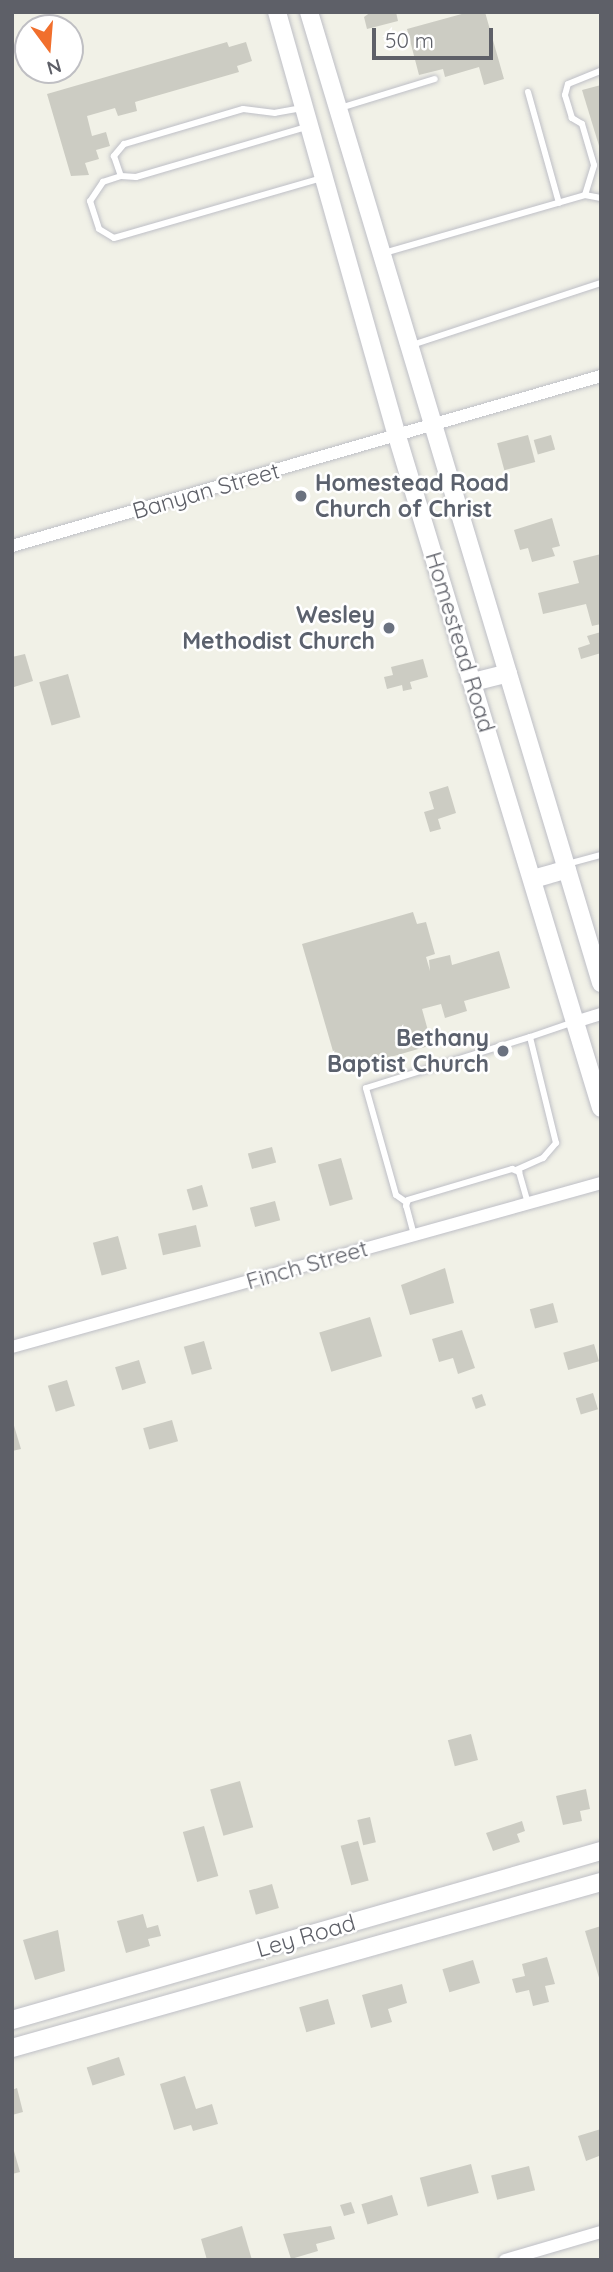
<!DOCTYPE html>
<html>
<head>
<meta charset="utf-8">
<style>
  body { margin:0 }
  #map { position:relative; width:613px; height:2272px; overflow:hidden; background:#f1f1e7; font-family:Quicksand,sans-serif }
  div>[style] { position:absolute }
  [style*='--x'] { left:calc(var(--x)*1px); top:calc(var(--y)*1px); width:calc(var(--w)*1px); rotate:calc(var(--a)*1deg) }
  .building>* { inset:0; background:#ccccc3; transform-origin:0 0 }
  .roads { filter:drop-shadow(0 0 2px #bebfc6) drop-shadow(0 0 2px #bebfc6) }
  .service>* { height:6px; margin:-3px; padding:0 3px; transform-origin:3px; border-radius:3px; background:#fff }
  .minor>* { height:12px; margin:-6px; padding:0 6px; transform-origin:6px; border-radius:6px; background:#fff }
  .secondary>* { height:18px; margin:-9px; padding:0 9px; transform-origin:9px; border-radius:9px; background:#fff }
  .dots>* { width:19px; height:19px; translate:-50% -50%; box-sizing:border-box; border:4px solid #fff; border-radius:50% }
  span { translate:-50% -50%; white-space:nowrap; text-align:center; line-height:1.15; -webkit-text-stroke:5px #fff; paint-order:stroke }
  .worship-label { font-size:23px; color:#5b616d; font-weight:700 }
  .left { translate:0 -50%; text-align:left }
  .right { translate:-100% -50%; text-align:right }
  .street-label { font-size:23px; color:#5e6068 }
  .frame { position:absolute; inset:0; border:14px solid #5e6068; pointer-events:none }
  .north { position:absolute; left:14px; top:14px; width:70px; height:70px; box-sizing:border-box; background:#fff; border:2px solid #bfbfc3; border-radius:50%; rotate:164deg; font-size:19px; font-weight:700; line-height:28px; text-align:center; color:#5e6068 }
  .north::after { content:''; display:block; margin:auto; width:24px; height:32px; background:#f16f2d; clip-path:polygon(50% 0,100% 100%,50% 72%,0 100%) }
  .scale { position:absolute; left:372px; top:28px; width:121px; height:32px; box-sizing:border-box; border:4px solid #5e6068; border-top:0; padding-left:9px; font-size:21px; line-height:24px; white-space:nowrap; color:#5e6068; -webkit-text-stroke:5px #fff; paint-order:stroke }
</style>
</head>
<body>
<div id="map">
  <div class="building">
    <i style="clip-path:polygon(371px 12px,396px 12px,398px 21px,367px 29px,364px 17px)"></i>
    <i style="clip-path:polygon(469px 12px,485px 12px,504px 79px,484px 85px,479px 67px,445px 77px,443px 69px,419px 75px,407px 29px)"></i>
    <i style="clip-path:polygon(227px 42px,229px 47px,246px 42px,252px 61px,237px 66px,239px 72px,135px 102px,137px 111px,118px 116px,115px 108px,87px 116px,92px 136px,106px 132px,110px 146px,96px 150px,99px 159px,85px 163px,89px 175px,71px 176px,47px 94px)"></i>
    <i style="clip-path:polygon(601px 85px,601px 149px,600px 149px,582px 90px)"></i>
    <i style="left:528px;top:435px;width:28px;height:32px;rotate:75deg"></i>
    <i style="left:551px;top:435px;width:15px;height:18px;rotate:74deg"></i>
    <i style="clip-path:polygon(552px 518px,560px 546px,552px 548px,555px 556px,532px 562px,528px 548px,520px 550px,514px 530px)"></i>
    <i style="clip-path:polygon(601px 554px,601px 624px,592px 626px,586px 604px,543px 614px,538px 593px,579px 583px,573px 561px)"></i>
    <i style="clip-path:polygon(601px 632px,601px 653px,581px 659px,578px 648px,590px 644px,587px 636px)"></i>
    <i style="clip-path:polygon(25px 654px,33px 681px,14px 687px,12px 657px)"></i>
    <i style="clip-path:polygon(423px 659px,428px 677px,410px 682px,412px 689px,403px 691px,402px 685px,387px 689px,384px 677px,393px 675px,391px 667px)"></i>
    <i style="left:68px;top:674px;width:45px;height:30px;rotate:74deg"></i>
    <i style="clip-path:polygon(448px 786px,456px 813px,438px 819px,441px 829px,430px 832px,424px 812px,434px 809px,429px 792px)"></i>
    <i style="clip-path:polygon(413px 912px,417px 924px,426px 922px,435px 954px,426px 957px,430px 971px,429px 960px,450px 955px,452px 965px,499px 951px,510px 988px,464px 1001px,467px 1011px,445px 1018px,441px 1004px,422px 1009px,432px 1045px,339px 1072px,302px 944px)"></i>
    <i style="left:272px;top:1147px;width:16px;height:25px;rotate:75deg"></i>
    <i style="left:341px;top:1158px;width:43px;height:24px;rotate:74deg"></i>
    <i style="left:202px;top:1185px;width:22px;height:16px;rotate:74deg"></i>
    <i style="left:275px;top:1201px;width:20px;height:26px;rotate:75deg"></i>
    <i style="left:196px;top:1225px;width:22px;height:39px;rotate:77deg"></i>
    <i style="left:118px;top:1236px;width:34px;height:26px;rotate:75deg"></i>
    <i style="clip-path:polygon(445px 1268px,454px 1303px,410px 1315px,401px 1285px)"></i>
    <i style="left:553px;top:1303px;width:20px;height:24px;rotate:75deg"></i>
    <i style="left:370px;top:1317px;width:41px;height:53px;rotate:73deg"></i>
    <i style="clip-path:polygon(462px 1330px,475px 1368px,458px 1374px,453px 1358px,439px 1362px,432px 1339px)"></i>
    <i style="left:204px;top:1341px;width:29px;height:21px;rotate:74deg"></i>
    <i style="left:594px;top:1344px;width:18px;height:32px;rotate:74deg"></i>
    <i style="left:139px;top:1360px;width:24px;height:25px;rotate:73deg"></i>
    <i style="left:67px;top:1380px;width:27px;height:20px;rotate:73deg"></i>
    <i style="left:593px;top:1393px;width:17px;height:18px;rotate:73deg"></i>
    <i style="left:482px;top:1394px;width:12px;height:11px;rotate:70deg"></i>
    <i style="clip-path:polygon(12px 1419px,21px 1449px,12px 1451px)"></i>
    <i style="left:172px;top:1420px;width:22px;height:30px;rotate:74deg"></i>
    <i style="left:471px;top:1734px;width:27px;height:24px;rotate:75deg"></i>
    <i style="left:240px;top:1781px;width:48px;height:31px;rotate:74deg"></i>
    <i style="clip-path:polygon(586px 1789px,590px 1809px,580px 1811px,582px 1821px,563px 1825px,556px 1796px)"></i>
    <i style="left:370px;top:1817px;width:26px;height:13px;rotate:77deg"></i>
    <i style="clip-path:polygon(522px 1821px,525px 1831px,517px 1834px,520px 1842px,493px 1851px,486px 1833px)"></i>
    <i style="left:204px;top:1826px;width:52px;height:22px;rotate:74deg"></i>
    <i style="left:358px;top:1841px;width:41px;height:18px;rotate:75deg"></i>
    <i style="left:272px;top:1884px;width:25px;height:24px;rotate:74deg"></i>
    <i style="clip-path:polygon(143px 1914px,147px 1928px,158px 1925px,161px 1936px,148px 1939px,150px 1946px,126px 1953px,117px 1921px)"></i>
    <i style="clip-path:polygon(601px 1926px,601px 1981px,600px 1981px,585px 1931px)"></i>
    <i style="clip-path:polygon(58px 1930px,65px 1971px,35px 1980px,23px 1940px)"></i>
    <i style="clip-path:polygon(547px 1957px,555px 1984px,545px 1986px,549px 2002px,533px 2006px,529px 1990px,516px 1993px,512px 1979px,525px 1976px,522px 1964px)"></i>
    <i style="left:473px;top:1960px;width:24px;height:32px;rotate:73deg"></i>
    <i style="clip-path:polygon(402px 1984px,407px 2003px,388px 2009px,392px 2022px,371px 2028px,362px 1995px)"></i>
    <i style="left:328px;top:1999px;width:26px;height:30px;rotate:74deg"></i>
    <i style="left:119px;top:2057px;width:19px;height:34px;rotate:72deg"></i>
    <i style="clip-path:polygon(185px 2076px,196px 2109px,212px 2104px,218px 2124px,193px 2131px,191px 2125px,174px 2130px,160px 2084px)"></i>
    <i style="clip-path:polygon(17px 2088px,23px 2112px,12px 2115px,12px 2090px)"></i>
    <i style="clip-path:polygon(601px 2129px,601px 2161px,599px 2156px,586px 2161px,578px 2136px)"></i>
    <i style="clip-path:polygon(12px 2144px,20px 2172px,12px 2174px)"></i>
    <i style="left:471px;top:2164px;width:30px;height:53px;rotate:75deg"></i>
    <i style="left:529px;top:2166px;width:25px;height:39px;rotate:76deg"></i>
    <i style="left:392px;top:2195px;width:21px;height:32px;rotate:73deg"></i>
    <i style="clip-path:polygon(351px 2202px,355px 2213px,344px 2216px,340px 2205px)"></i>
    <i style="clip-path:polygon(242px 2226px,252px 2260px,207px 2260px,201px 2239px)"></i>
    <i style="clip-path:polygon(331px 2226px,335px 2239px,316px 2244px,318px 2251px,291px 2259px,283px 2234px)"></i>
  </div>
  <div class="roads">
    <div class="service">
      <i style="--x:528;--y:92;--w:115;--a:74.4"></i>
      <i style="--x:302;--y:108;--w:27;--a:170"></i>
      <i style="--x:275;--y:113;--w:32;--a:-173"></i>
      <i style="--x:243;--y:109;--w:124;--a:163.6"></i>
      <i style="--x:124;--y:144;--w:16;--a:130"></i>
      <i style="--x:114;--y:156;--w:21;--a:71"></i>
      <i style="--x:121;--y:176;--w:15;--a:4"></i>
      <i style="--x:136;--y:177;--w:177;--a:-16.4"></i>
      <i style="--x:340;--y:108;--w:99;--a:-17"></i>
      <i style="--x:121;--y:176;--w:19;--a:162"></i>
      <i style="--x:103;--y:182;--w:23;--a:124"></i>
      <i style="--x:90;--y:201;--w:29;--a:72"></i>
      <i style="--x:99;--y:229;--w:17;--a:31"></i>
      <i style="--x:114;--y:238;--w:216;--a:-16.1"></i>
      <i style="--x:585;--y:195;--w:16;--a:11"></i>
      <i style="--x:384;--y:253;--w:209;--a:-16.1"></i>
      <i style="--x:585;--y:195;--w:31;--a:-73"></i>
      <i style="--x:594;--y:165;--w:43;--a:-106.3"></i>
      <i style="--x:582;--y:124;--w:12;--a:-149"></i>
      <i style="--x:572;--y:118;--w:24;--a:-107"></i>
      <i style="--x:565;--y:95;--w:11;--a:-75"></i>
      <i style="--x:568;--y:84;--w:35;--a:-22"></i>
      <i style="--x:412;--y:345;--w:199;--a:-18.2"></i>
      <i style="--x:567;--y:864;--w:35;--a:-15"></i>
      <i style="--x:516;--y:1170;--w:30;--a:-24"></i>
      <i style="--x:543;--y:1158;--w:20;--a:-49"></i>
      <i style="--x:556;--y:1143;--w:109;--a:-103.8"></i>
      <i style="--x:530;--y:1037;--w:46;--a:-18.8"></i>
      <i style="--x:406;--y:1202;--w:12;--a:-145"></i>
      <i style="--x:396;--y:1195;--w:111;--a:-105.7"></i>
      <i style="--x:366;--y:1088;--w:172;--a:-17.3"></i>
      <i style="--x:414;--y:1235;--w:30;--a:-105"></i>
      <i style="--x:406;--y:1206;--w:6;--a:-72"></i>
      <i style="--x:408;--y:1200;--w:109;--a:-16.6"></i>
      <i style="--x:512;--y:1169;--w:8;--a:23"></i>
      <i style="--x:519;--y:1172;--w:32;--a:74"></i>
    </div>
    <div class="minor">
      <i style="--x:12;--y:546;--w:613;--a:-16.1"></i>
      <i style="--x:575;--y:1022;--w:27;--a:-17"></i>
      <i style="--x:12;--y:1347;--w:611;--a:-15.56"></i>
      <i style="--x:505;--y:2260;--w:100;--a:-16.3"></i>
    </div>
    <div class="secondary">
      <i style="--x:277;--y:12;--w:441;--a:74.2"></i>
      <i style="--x:397;--y:436;--w:702;--a:73.11"></i>
      <i style="--x:309;--y:12;--w:1014;--a:73.26"></i>
      <i style="--x:473;--y:682;--w:36;--a:-14"></i>
      <i style="--x:533;--y:879;--w:35;--a:-16"></i>
      <i style="--x:12;--y:2020;--w:613;--a:-16.01"></i>
      <i style="--x:12;--y:2048;--w:612;--a:-15.74"></i>
    </div>
  </div>
  <div class="dots">
    <i style="left:301px;top:496px;background:#6b7280"></i>
    <i style="left:389px;top:628px;background:#6b7280"></i>
    <i style="left:503px;top:1051px;background:#6b7280"></i>
  </div>
  <div class="worship-label">
    <span class="left" style="left:315px;top:496px">Homestead Road<br>Church of Christ</span>
    <span class="right" style="left:375px;top:628px">Wesley<br>Methodist Church</span>
    <span class="right" style="left:489px;top:1051px">Bethany<br>Baptist Church</span>
  </div>
  <div class="street-label">
    <span style="left:206px;top:491px;rotate:-16deg">Banyan Street</span>
    <span style="left:460px;top:642px;rotate:73deg">Homestead Road</span>
    <span style="left:307px;top:1265px;rotate:-16deg">Finch Street</span>
    <span style="left:306px;top:1936px;rotate:-16deg">Ley Road</span>
  </div>
  <div class="frame"></div>
  <div class="north">N</div>
  <div class="scale">50 m</div>
</div>
</body>
</html>
